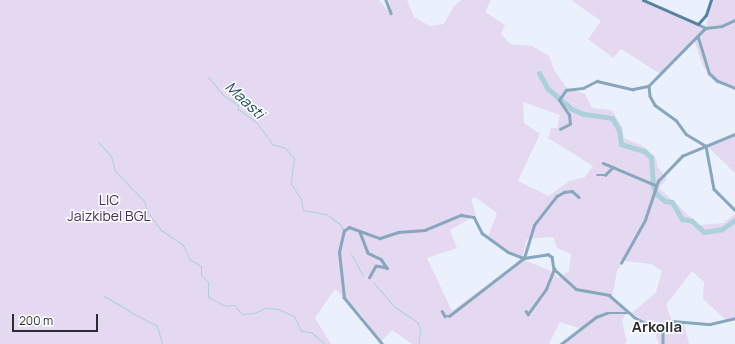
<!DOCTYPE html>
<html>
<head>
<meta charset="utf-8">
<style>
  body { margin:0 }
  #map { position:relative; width:735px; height:344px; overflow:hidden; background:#eaf1fd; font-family:Manrope,sans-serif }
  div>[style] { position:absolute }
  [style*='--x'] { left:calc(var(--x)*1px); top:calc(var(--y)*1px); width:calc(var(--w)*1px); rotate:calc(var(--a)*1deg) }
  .green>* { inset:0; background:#e5d9f2 }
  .stream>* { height:1px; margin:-0.5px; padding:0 0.5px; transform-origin:0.5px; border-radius:0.5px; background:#acd1db }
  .river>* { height:5px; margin:-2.5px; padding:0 2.5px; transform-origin:2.5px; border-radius:2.5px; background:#acd1db }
  .street>* { height:2.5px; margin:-1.25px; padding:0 1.25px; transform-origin:1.25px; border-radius:1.25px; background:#88a7bc }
  .secondary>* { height:3px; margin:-1.5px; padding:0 1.5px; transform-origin:1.5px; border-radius:1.5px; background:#5483a1 }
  span { translate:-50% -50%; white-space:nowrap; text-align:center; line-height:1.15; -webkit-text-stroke:3px #fff; paint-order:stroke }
  .park-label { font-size:14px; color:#442e56 }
  .water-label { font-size:15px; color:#174b57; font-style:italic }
  .neighbourhood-label { font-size:15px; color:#292c32; font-weight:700 }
  .scale { position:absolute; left:12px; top:314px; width:86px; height:18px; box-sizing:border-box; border:2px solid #292c32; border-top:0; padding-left:5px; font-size:12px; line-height:14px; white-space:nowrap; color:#292c32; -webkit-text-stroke:3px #fff; paint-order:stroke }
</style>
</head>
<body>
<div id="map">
  <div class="green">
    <i style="clip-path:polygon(evenodd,0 0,379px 0,389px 12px,391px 10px,389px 0,407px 0,414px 17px,430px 26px,444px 24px,453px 7px,461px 0,491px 0,485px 12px,505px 25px,501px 34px,510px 44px,532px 46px,549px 56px,554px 70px,566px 87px,585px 94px,592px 108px,612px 110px,622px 127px,624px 138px,643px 146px,656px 158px,658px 167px,667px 179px,659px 188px,699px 225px,723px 223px,735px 214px,735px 320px,727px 321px,703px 299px,704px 282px,692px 271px,666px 305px,673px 324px,684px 323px,689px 344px,659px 344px,653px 327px,632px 313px,656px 292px,662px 271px,651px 264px,623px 261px,617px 271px,612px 297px,627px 311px,622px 321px,627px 343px,623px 344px,564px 344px,582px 329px,560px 322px,549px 344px,412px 344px,392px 330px,381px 342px,361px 314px,335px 289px,315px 318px,331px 344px,0 344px,0 0,523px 102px,560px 115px,557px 128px,551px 128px,548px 138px,593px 166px,585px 177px,569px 181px,549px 196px,518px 181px,540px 134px,524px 123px,523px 102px,0 0,475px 197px,497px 213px,488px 237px,522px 259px,452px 311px,427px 258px,457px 248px,450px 230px,476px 215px,471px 199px,475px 197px,0 0,553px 237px,557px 248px,571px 254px,569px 271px,558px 278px,551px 271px,522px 259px,527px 239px,553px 237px)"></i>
    <i style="clip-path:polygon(571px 0,645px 0,706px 28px,712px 0,735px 0,735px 88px,715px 83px,703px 66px,694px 40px,662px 75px,621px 49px,613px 58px,588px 39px,601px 21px)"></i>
    <i style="clip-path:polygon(735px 134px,735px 173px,707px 146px)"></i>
  </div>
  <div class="stream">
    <i style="--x:208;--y:77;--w:23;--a:50"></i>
    <i style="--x:223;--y:95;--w:18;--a:34"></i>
    <i style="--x:238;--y:105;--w:4;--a:90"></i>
    <i style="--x:238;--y:109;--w:22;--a:36"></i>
    <i style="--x:256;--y:122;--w:20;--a:53"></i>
    <i style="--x:269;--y:139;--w:6;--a:59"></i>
    <i style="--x:272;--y:144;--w:14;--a:17"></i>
    <i style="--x:285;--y:148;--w:13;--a:48"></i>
    <i style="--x:294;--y:158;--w:26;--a:97"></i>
    <i style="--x:291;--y:184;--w:18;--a:56"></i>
    <i style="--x:301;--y:199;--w:11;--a:80"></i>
    <i style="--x:303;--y:210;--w:23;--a:10"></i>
    <i style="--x:326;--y:214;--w:17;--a:36"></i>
    <i style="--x:340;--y:224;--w:7;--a:63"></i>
    <i style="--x:98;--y:142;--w:19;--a:47"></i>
    <i style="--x:111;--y:156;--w:16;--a:75"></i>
    <i style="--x:115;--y:171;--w:42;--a:46"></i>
    <i style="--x:144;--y:201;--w:10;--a:73"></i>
    <i style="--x:147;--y:211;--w:24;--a:54"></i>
    <i style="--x:161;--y:230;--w:27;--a:34"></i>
    <i style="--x:183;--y:245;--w:17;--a:65"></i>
    <i style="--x:351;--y:254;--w:25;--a:61"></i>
    <i style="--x:191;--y:260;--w:12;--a:31"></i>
    <i style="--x:201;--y:266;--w:9;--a:90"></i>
    <i style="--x:201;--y:275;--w:10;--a:45"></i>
    <i style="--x:208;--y:282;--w:15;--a:90"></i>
    <i style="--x:208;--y:297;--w:20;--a:27"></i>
    <i style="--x:226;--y:306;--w:8;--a:-7"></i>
    <i style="--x:234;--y:305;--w:12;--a:48"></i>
    <i style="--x:242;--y:314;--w:13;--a:-4"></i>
    <i style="--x:255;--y:313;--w:10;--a:-29"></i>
    <i style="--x:264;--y:308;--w:14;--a:4"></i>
    <i style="--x:278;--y:309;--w:17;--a:24"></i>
    <i style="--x:294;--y:316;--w:17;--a:65"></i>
    <i style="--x:301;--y:331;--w:10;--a:6"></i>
    <i style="--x:311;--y:332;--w:18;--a:41"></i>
    <i style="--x:373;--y:282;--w:33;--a:49"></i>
    <i style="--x:395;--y:307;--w:27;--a:34"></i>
    <i style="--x:417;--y:322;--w:7;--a:63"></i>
    <i style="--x:420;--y:328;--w:16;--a:94"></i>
    <i style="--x:104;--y:296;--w:30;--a:30"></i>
    <i style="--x:130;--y:312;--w:30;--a:27"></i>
    <i style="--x:157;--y:326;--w:19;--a:74"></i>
  </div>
  <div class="river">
    <i style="--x:539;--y:73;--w:18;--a:61"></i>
    <i style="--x:548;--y:89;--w:31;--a:40"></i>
    <i style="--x:572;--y:109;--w:13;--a:23"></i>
    <i style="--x:584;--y:114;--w:28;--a:8"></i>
    <i style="--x:612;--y:118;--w:14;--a:60"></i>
    <i style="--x:619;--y:130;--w:14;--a:82"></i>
    <i style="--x:621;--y:144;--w:24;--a:17"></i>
    <i style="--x:644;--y:151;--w:9;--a:41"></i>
    <i style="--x:651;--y:157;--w:28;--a:86"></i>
    <i style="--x:653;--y:185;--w:9;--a:72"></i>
    <i style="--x:656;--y:194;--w:11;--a:38"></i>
    <i style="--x:665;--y:201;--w:7;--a:8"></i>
    <i style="--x:672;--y:202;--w:20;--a:60"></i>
    <i style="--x:682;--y:219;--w:10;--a:11"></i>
    <i style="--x:692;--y:221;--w:16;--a:43"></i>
    <i style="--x:704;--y:232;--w:18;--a:-9"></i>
    <i style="--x:722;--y:229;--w:16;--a:-35"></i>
  </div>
  <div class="street">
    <i style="--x:386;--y:0;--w:14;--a:69"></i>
    <i style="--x:698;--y:24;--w:9;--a:27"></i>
    <i style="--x:706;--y:28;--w:81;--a:134.5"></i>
    <i style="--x:649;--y:86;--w:10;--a:84"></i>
    <i style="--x:650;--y:96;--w:10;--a:61"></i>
    <i style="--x:655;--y:105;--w:26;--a:36"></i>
    <i style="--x:676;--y:120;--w:17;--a:54"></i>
    <i style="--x:686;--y:134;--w:23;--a:31"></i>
    <i style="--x:706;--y:146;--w:44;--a:79.5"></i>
    <i style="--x:714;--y:189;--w:30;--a:45"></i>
    <i style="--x:706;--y:28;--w:16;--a:-7"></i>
    <i style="--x:722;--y:26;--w:14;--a:-25"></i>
    <i style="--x:698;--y:36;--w:39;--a:73"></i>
    <i style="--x:709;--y:73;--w:12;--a:42"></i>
    <i style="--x:718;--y:81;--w:18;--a:22"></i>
    <i style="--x:560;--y:129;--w:11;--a:-27"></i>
    <i style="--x:570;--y:124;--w:9;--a:-96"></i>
    <i style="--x:569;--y:115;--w:18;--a:-124"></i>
    <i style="--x:559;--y:100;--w:12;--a:-55"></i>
    <i style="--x:566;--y:90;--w:17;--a:-7"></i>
    <i style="--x:583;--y:88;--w:16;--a:-27"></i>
    <i style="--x:597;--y:81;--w:37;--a:13"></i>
    <i style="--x:633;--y:89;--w:16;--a:-11"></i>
    <i style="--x:603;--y:163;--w:56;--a:22.9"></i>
    <i style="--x:597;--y:175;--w:8;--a:0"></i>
    <i style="--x:605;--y:175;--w:11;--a:-45"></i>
    <i style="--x:360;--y:232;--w:22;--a:69"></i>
    <i style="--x:368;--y:253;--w:14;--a:25"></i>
    <i style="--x:381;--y:259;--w:11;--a:56"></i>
    <i style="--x:387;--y:268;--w:11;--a:-170"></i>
    <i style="--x:376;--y:266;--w:13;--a:119"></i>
    <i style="--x:621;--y:263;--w:49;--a:-60.8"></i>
    <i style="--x:645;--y:220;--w:41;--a:-71.6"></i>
    <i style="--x:658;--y:181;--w:35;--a:-46"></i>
    <i style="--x:682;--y:156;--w:57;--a:-22.5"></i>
    <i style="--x:442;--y:311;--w:6;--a:59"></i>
    <i style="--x:445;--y:316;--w:4;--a:0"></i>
    <i style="--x:449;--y:316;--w:95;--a:-37.7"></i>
    <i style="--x:524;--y:258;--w:34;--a:-73"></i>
    <i style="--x:534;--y:225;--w:37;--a:-52"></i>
    <i style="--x:557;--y:196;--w:8;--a:-30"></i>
    <i style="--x:564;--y:192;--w:8;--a:-7"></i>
    <i style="--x:572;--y:191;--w:9;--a:41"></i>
    <i style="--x:526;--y:311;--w:4;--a:56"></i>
    <i style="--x:528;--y:314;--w:31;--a:-54"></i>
    <i style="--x:546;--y:289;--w:22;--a:-68"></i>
    <i style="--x:663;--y:329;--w:15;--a:90"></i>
    <i style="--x:382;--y:344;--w:60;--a:-129.6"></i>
    <i style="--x:344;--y:298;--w:46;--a:-96.2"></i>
    <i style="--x:339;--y:252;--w:22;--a:-77"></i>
    <i style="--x:344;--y:231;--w:6;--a:-39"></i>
    <i style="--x:349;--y:227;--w:33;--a:20"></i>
    <i style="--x:380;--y:238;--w:19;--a:-18"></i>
    <i style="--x:398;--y:232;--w:27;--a:-4"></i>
    <i style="--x:425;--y:230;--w:39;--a:-23"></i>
    <i style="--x:461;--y:215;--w:13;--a:9"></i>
    <i style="--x:474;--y:217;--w:18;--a:63"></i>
    <i style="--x:482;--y:233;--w:32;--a:36"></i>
    <i style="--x:508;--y:252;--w:17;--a:21"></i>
    <i style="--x:524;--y:258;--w:24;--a:-9"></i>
    <i style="--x:548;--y:254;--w:5;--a:37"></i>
    <i style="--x:552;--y:257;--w:12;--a:81"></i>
    <i style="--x:554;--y:269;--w:30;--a:42"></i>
    <i style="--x:576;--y:289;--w:34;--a:10"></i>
    <i style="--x:609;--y:295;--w:33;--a:41"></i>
    <i style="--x:634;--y:317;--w:27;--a:28"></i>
    <i style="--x:658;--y:330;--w:17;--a:-31"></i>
    <i style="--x:673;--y:321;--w:37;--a:5"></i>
    <i style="--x:710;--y:324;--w:26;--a:-13"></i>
    <i style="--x:561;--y:344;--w:44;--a:-37.6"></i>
    <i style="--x:596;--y:317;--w:12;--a:-20"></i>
    <i style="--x:607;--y:313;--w:23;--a:0"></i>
  </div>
  <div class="secondary">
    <i style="--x:643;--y:0;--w:60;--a:23.6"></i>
    <i style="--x:698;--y:24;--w:12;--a:-48"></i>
    <i style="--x:706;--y:15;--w:16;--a:-72"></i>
  </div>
  <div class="park-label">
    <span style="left:109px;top:208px">LIC<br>Jaizkibel BGL</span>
  </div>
  <div class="water-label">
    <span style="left:245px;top:100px;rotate:43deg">Maasti</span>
  </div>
  <div class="neighbourhood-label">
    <span style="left:657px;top:327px">Arkolla</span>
  </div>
  <div class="scale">200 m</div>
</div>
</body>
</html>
